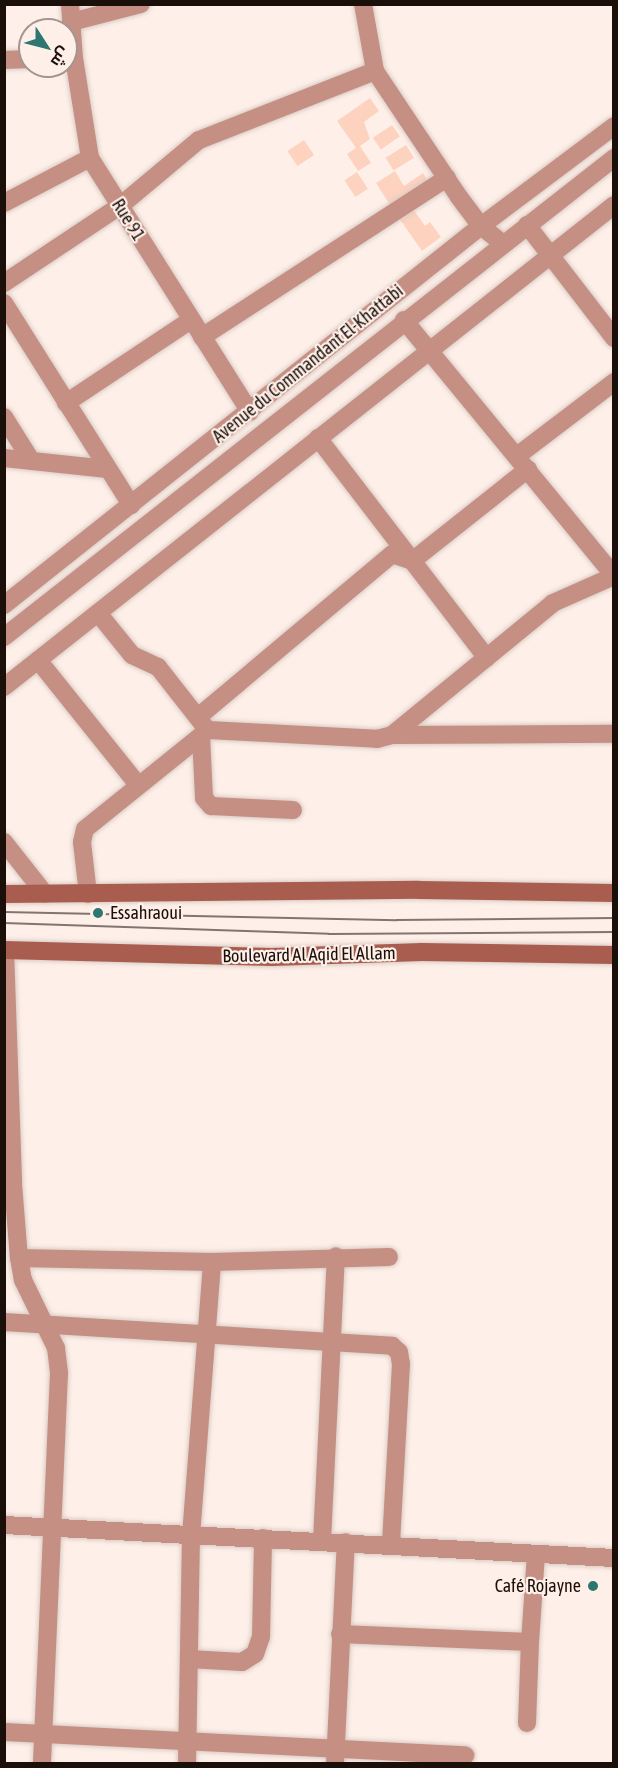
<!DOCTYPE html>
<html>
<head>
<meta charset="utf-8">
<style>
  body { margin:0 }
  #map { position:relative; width:618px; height:1768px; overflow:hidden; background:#fef0e9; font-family:"Asap Condensed",Cairo,sans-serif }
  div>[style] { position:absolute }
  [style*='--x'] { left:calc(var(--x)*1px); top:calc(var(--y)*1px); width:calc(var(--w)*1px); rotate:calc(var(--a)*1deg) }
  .building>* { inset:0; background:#fdd2bf; transform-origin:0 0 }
  .roads { filter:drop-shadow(0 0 2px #daccc5) drop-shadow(0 0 2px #daccc5) }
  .street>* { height:18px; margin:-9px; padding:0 9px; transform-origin:9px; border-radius:9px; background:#c58f84 }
  .secondary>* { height:18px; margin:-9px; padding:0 9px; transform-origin:9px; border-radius:9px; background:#a95d4f }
  .tram>* { height:1.5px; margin:-0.75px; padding:0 0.75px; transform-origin:0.75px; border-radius:0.75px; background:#82756f }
  .dots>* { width:16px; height:16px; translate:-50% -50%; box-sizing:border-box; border:3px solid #fef0e9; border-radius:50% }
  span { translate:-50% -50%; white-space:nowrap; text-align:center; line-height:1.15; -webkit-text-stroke:4.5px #fef0e9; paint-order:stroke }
  .street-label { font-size:18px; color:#1b0f0a }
  .poi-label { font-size:18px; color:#1b0f0a }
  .left { translate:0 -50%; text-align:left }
  .right { translate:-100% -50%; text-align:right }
  .frame { position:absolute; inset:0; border:6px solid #1b0f0a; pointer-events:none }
  .north { position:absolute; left:18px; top:18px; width:60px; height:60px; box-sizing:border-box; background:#fef0e9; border:2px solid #a39690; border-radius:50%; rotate:126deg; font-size:16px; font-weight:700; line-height:24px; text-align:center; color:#1b0f0a }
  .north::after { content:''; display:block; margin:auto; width:21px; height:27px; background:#2e7670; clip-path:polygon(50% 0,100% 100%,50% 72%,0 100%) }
</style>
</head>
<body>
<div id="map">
  <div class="building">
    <i style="clip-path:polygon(370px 98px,379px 111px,364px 122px,370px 139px,360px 146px,371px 163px,358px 171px,347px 154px,356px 148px,337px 121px)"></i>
    <i style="left:392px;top:125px;width:14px;height:23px;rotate:56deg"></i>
    <i style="left:304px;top:140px;width:18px;height:20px;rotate:56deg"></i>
    <i style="left:406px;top:145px;width:15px;height:24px;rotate:58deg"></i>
    <i style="clip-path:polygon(395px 171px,404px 186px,423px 173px,431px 186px,394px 211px,376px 183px)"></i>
    <i style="left:357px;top:172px;width:20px;height:15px;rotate:57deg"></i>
    <i style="clip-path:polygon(413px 209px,425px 226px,430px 222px,441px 237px,422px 251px,399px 218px)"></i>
  </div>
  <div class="roads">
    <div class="street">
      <i style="--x:70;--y:4;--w:54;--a:85.8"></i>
      <i style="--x:74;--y:58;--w:101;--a:80.9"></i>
      <i style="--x:90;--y:158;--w:300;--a:57.8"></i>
      <i style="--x:363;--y:4;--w:68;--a:79.8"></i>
      <i style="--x:375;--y:71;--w:151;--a:56.3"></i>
      <i style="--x:459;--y:197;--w:36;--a:53"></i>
      <i style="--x:481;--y:226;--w:28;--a:39"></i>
      <i style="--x:71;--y:22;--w:72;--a:-14.4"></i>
      <i style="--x:4;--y:60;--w:26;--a:-2"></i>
      <i style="--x:4;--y:203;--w:97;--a:-27.6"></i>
      <i style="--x:527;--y:225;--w:143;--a:52.4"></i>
      <i style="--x:4;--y:283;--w:139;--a:-33.6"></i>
      <i style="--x:120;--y:206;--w:103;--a:-39.9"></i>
      <i style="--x:199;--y:140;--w:189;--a:-21.4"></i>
      <i style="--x:4;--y:303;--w:239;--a:57.8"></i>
      <i style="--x:404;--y:320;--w:331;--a:50.6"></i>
      <i style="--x:202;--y:337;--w:292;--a:-33"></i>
      <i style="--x:66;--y:403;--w:150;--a:-33.6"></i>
      <i style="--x:4;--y:417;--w:51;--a:57.9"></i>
      <i style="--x:318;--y:438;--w:277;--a:52.5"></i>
      <i style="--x:517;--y:456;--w:122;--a:-37.3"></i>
      <i style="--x:4;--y:458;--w:104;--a:6.1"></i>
      <i style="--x:4;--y:605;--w:609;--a:-38.47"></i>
      <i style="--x:481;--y:226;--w:166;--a:-36.9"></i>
      <i style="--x:98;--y:613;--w:54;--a:51"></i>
      <i style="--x:132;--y:655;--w:29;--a:25"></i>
      <i style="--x:158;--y:667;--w:76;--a:51.9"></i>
      <i style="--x:4;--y:637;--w:776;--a:-38.14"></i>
      <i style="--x:38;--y:660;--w:160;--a:51.3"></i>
      <i style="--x:4;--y:687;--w:777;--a:-38.31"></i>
      <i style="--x:198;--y:717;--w:253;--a:-40"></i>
      <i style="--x:392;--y:554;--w:21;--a:19"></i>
      <i style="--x:412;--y:561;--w:148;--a:-38.4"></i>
      <i style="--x:392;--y:735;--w:222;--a:-0.3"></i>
      <i style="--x:201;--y:736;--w:62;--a:87.2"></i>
      <i style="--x:204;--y:798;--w:11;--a:49"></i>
      <i style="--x:211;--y:806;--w:82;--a:2.8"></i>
      <i style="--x:4;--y:842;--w:66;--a:51.7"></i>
      <i style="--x:88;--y:894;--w:52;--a:-96.6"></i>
      <i style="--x:82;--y:842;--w:13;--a:-77"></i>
      <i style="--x:85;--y:829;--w:158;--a:-38.8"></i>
      <i style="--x:208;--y:730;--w:169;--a:3"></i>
      <i style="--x:377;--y:739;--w:16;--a:-15"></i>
      <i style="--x:392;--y:735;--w:208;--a:-39.3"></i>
      <i style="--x:553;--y:603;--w:67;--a:-23.9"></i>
      <i style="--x:5;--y:950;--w:234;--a:88"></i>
      <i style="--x:13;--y:1184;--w:74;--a:85.4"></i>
      <i style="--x:19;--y:1258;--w:22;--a:80"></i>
      <i style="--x:23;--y:1280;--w:76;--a:64.1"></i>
      <i style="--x:56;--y:1348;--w:25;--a:83"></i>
      <i style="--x:59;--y:1373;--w:391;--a:92.5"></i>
      <i style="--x:19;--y:1258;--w:193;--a:1.2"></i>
      <i style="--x:212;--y:1262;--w:177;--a:-1.6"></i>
      <i style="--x:4;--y:1322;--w:389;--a:3.5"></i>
      <i style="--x:392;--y:1346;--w:9;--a:41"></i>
      <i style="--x:399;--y:1352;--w:12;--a:81"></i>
      <i style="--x:401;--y:1364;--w:181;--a:93.2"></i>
      <i style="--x:4;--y:1525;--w:611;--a:3.1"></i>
      <i style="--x:322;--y:1541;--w:285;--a:-87.2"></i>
      <i style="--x:340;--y:1634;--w:190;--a:2.4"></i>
      <i style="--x:530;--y:1642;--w:88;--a:-86.1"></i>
      <i style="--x:189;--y:1659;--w:53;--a:3.2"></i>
      <i style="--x:242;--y:1662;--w:15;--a:-32"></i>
      <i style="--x:255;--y:1654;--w:18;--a:-71"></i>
      <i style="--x:261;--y:1637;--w:99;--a:-88.8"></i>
      <i style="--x:527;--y:1723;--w:81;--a:-87.9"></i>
      <i style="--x:4;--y:1732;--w:462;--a:2.9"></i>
      <i style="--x:187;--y:1764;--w:228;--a:-89"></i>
      <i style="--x:191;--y:1536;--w:275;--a:-85.6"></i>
      <i style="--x:335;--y:1764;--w:222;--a:-87.2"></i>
    </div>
    <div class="secondary">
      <i style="--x:4;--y:894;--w:415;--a:-0.6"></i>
      <i style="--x:419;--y:890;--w:195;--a:0.9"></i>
      <i style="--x:4;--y:950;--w:268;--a:1.5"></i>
      <i style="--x:272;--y:957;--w:150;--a:-1.9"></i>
      <i style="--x:422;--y:952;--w:192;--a:0.9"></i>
    </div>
  </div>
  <div class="tram">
    <i style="--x:4;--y:912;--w:393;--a:1.2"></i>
    <i style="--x:397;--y:920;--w:217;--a:-0.5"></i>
    <i style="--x:4;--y:923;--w:325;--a:1.9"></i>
    <i style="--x:329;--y:934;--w:285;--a:-0.4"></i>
  </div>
  <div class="dots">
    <i style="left:98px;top:913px;background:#2e7670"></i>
    <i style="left:593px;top:1586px;background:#2e7670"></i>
  </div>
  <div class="street-label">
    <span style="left:128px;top:220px;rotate:58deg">Rue 91</span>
    <span style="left:308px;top:364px;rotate:-39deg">Avenue du Commandant El-Khattabi</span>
    <span style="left:309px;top:955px;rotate:-1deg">Boulevard Al Aqid El Allam</span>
  </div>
  <div class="poi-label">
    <span class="left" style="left:110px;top:913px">Essahraoui</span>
    <span class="right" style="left:581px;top:1586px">Café Rojayne</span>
  </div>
  <div class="frame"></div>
  <div class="north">ش</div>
</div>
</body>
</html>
